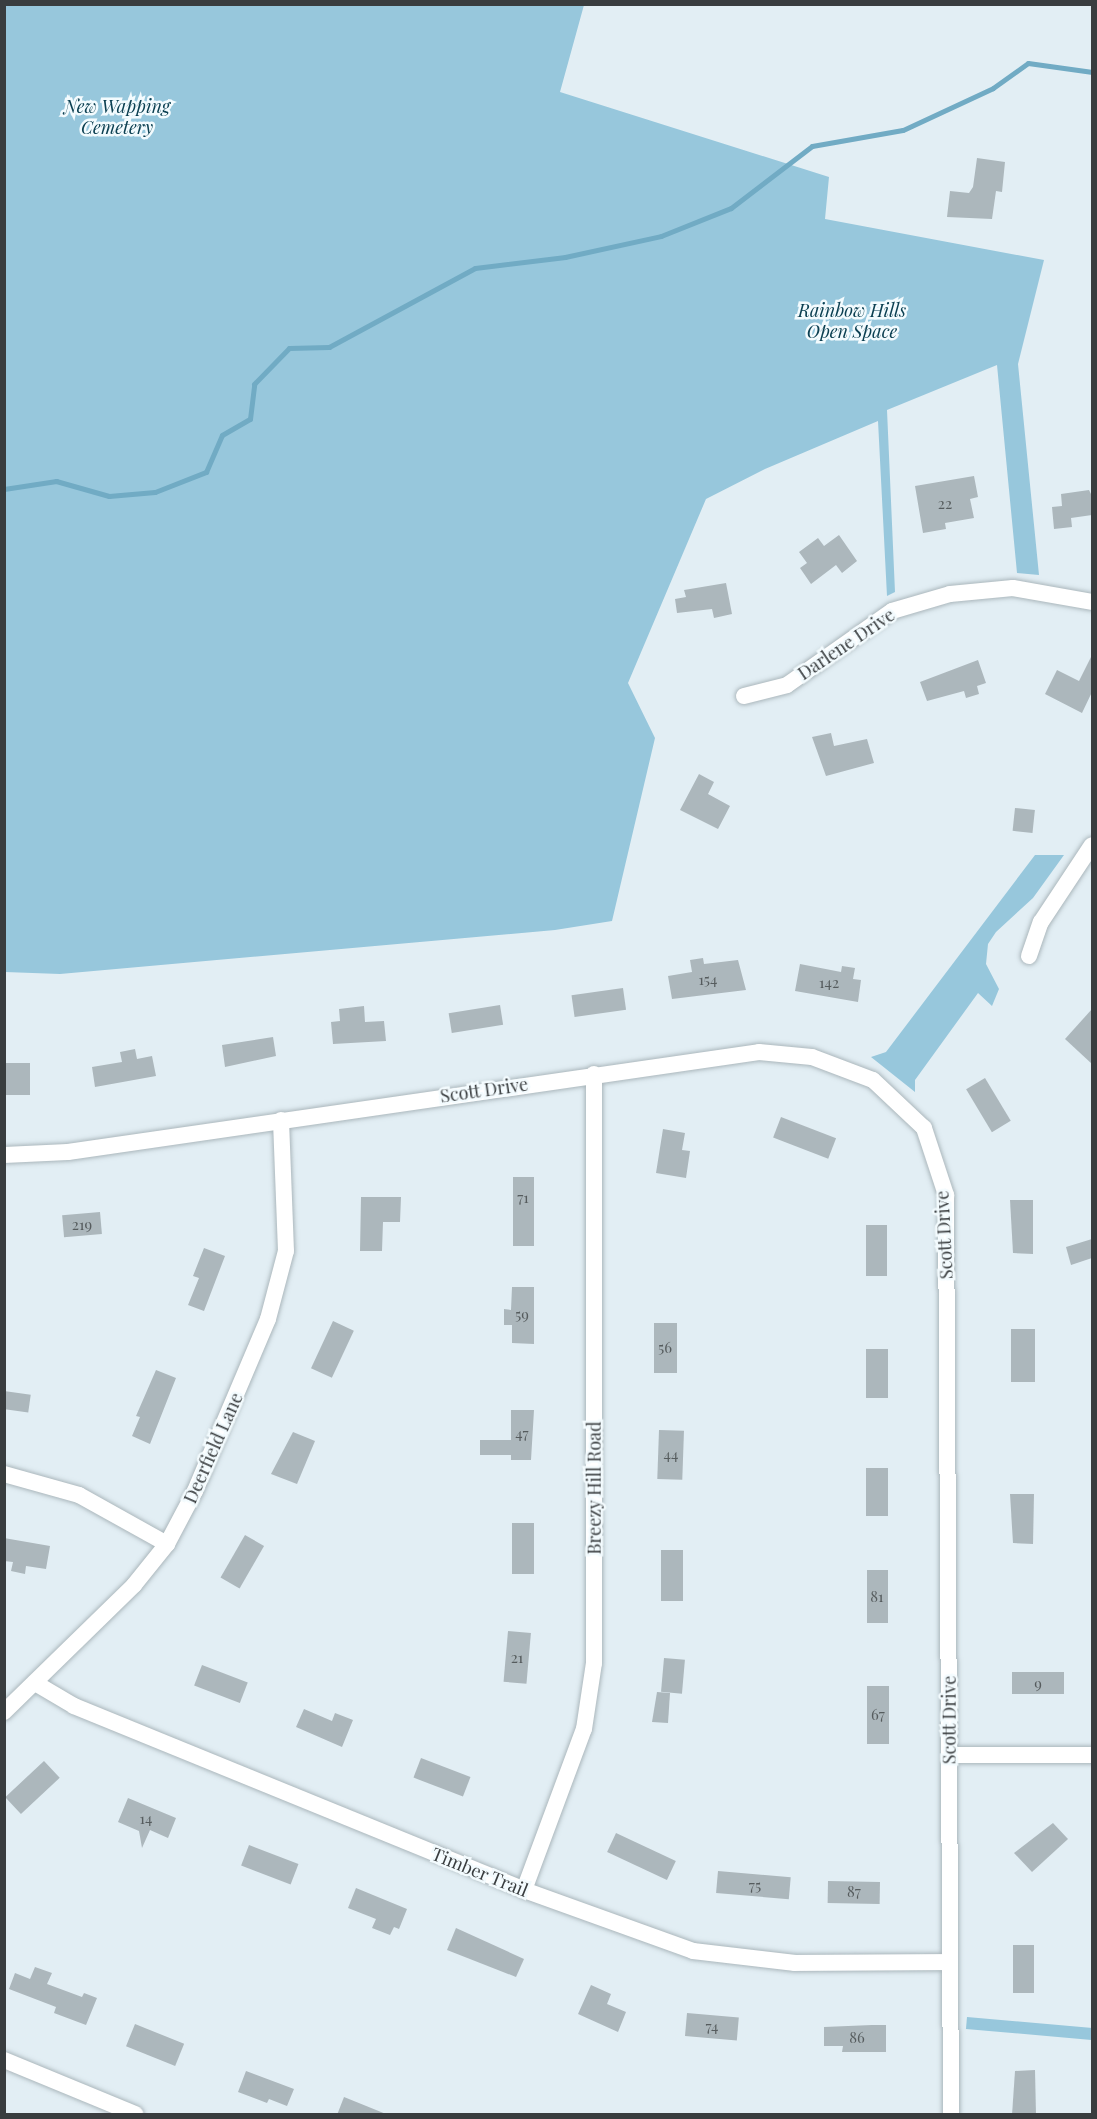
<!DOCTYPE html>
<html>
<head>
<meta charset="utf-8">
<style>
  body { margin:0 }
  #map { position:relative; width:1097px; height:2119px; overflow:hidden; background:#e2eef4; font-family:"Playfair Display",serif }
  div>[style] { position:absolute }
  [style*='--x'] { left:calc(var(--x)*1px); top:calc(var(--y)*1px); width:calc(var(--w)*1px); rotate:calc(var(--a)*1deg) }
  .green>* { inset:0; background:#97c7dc; transform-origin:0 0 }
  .stream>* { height:5px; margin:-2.5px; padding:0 2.5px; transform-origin:2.5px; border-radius:2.5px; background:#71abc4 }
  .building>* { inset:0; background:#acb7bc; transform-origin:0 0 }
  .roads { filter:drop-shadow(0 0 2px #abb7bc) drop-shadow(0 0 2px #abb7bc) }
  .street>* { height:16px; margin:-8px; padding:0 8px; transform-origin:8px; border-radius:8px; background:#fff }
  span { translate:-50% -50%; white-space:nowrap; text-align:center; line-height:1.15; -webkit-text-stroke:5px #f3fbfe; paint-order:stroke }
  .number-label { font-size:15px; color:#565c5e }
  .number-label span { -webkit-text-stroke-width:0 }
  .park-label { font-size:18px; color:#0c4052; font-style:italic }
  .street-label { font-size:18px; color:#393d3f }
  .frame { position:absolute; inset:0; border:6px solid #393d3f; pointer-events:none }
</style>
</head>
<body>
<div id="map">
  <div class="green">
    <i style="clip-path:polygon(5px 4px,584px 5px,560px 92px,829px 177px,825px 219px,1044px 260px,1018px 364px,1039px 575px,1017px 573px,997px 365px,887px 410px,895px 592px,887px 596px,878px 421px,765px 469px,706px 499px,628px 683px,655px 738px,612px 921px,555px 930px,60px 974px,5px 972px)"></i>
    <i style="clip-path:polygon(1035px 855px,1064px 855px,1033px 898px,996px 932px,988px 944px,986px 964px,999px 989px,992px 1006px,978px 993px,915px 1080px,915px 1092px,871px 1057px,886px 1052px)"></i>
    <i style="left:967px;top:2017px;width:126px;height:12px;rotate:5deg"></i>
  </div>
  <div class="stream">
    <i style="--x:4;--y:489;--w:53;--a:-8.7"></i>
    <i style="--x:56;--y:481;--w:55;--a:15.8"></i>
    <i style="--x:109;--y:496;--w:46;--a:-5"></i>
    <i style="--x:155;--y:492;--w:55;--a:-21.4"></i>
    <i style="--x:206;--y:472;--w:40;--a:-66.6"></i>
    <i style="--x:222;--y:435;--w:32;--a:-30"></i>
    <i style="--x:250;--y:419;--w:35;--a:-83"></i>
    <i style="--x:254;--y:384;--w:50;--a:-45.8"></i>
    <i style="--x:289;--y:348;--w:40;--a:-1.4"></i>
    <i style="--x:329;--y:347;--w:166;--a:-28.4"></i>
    <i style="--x:475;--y:268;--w:91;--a:-7"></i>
    <i style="--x:565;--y:257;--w:98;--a:-12.3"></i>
    <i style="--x:661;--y:236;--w:75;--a:-21.8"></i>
    <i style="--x:731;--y:208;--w:102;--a:-37.4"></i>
    <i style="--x:812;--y:146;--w:92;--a:-10"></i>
    <i style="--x:903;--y:130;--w:99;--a:-25"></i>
    <i style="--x:993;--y:88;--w:43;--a:-35.5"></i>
    <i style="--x:1028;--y:63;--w:65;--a:8"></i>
  </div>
  <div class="building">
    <i style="clip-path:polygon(977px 158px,1005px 162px,1002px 192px,996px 191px,992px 219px,947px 217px,950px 191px,969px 193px,973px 187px)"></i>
    <i style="clip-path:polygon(974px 476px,978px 497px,970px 499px,974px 518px,945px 523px,946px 529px,923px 533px,915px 486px)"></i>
    <i style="clip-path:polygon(1089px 490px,1092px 496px,1092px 515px,1071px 518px,1072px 527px,1054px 529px,1052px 507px,1062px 506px,1061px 494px)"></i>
    <i style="clip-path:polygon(839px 535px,857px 561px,842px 573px,836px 565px,811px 584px,800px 568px,807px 563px,799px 552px,818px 538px,824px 546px)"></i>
    <i style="clip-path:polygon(726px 583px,732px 614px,714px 618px,712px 609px,677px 613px,675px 599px,686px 597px,684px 590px)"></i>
    <i style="clip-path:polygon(1092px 655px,1092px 692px,1082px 713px,1045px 694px,1057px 670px,1079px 681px)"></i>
    <i style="clip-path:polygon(978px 660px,986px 683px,977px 686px,979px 694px,966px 698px,964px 691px,927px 701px,920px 682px)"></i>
    <i style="clip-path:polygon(831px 733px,834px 746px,867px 739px,874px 763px,826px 776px,812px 737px)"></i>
    <i style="clip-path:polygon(699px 774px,714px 782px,708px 794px,730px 806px,718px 829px,680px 810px)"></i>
    <i style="left:1015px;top:808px;width:20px;height:23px;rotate:6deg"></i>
    <i style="clip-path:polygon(703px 958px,704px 964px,738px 960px,746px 990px,672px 999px,668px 976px,692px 972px,690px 960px)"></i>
    <i style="clip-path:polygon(800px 964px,841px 972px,842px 966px,855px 968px,853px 979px,861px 980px,858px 1002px,795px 991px)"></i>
    <i style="left:623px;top:988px;width:22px;height:52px;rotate:82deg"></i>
    <i style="left:500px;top:1005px;width:20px;height:52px;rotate:81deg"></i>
    <i style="clip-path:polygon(364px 1006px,365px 1022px,384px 1021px,386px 1041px,333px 1044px,331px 1022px,340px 1021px,339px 1009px)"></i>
    <i style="clip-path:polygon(1092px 1009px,1092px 1064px,1065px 1039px)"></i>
    <i style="clip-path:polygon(273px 1037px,276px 1056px,225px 1067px,222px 1045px)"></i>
    <i style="clip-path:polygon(135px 1049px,137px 1059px,152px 1056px,156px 1076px,95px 1087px,92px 1067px,122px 1062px,120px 1052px)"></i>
    <i style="left:30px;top:1063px;width:32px;height:26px;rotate:90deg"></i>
    <i style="left:985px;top:1078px;width:50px;height:22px;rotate:59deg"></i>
    <i style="left:781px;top:1117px;width:59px;height:22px;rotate:21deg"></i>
    <i style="clip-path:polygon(663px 1129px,685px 1133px,682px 1150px,690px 1151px,686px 1178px,656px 1173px)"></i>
    <i style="left:513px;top:1177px;width:21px;height:69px"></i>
    <i style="clip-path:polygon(361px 1197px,401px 1197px,400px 1222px,383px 1222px,382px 1251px,360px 1251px)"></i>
    <i style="clip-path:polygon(1010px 1200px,1033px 1200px,1033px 1254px,1013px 1253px)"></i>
    <i style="left:100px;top:1212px;width:22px;height:38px;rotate:85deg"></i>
    <i style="left:866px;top:1225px;width:21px;height:51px"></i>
    <i style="clip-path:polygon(1092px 1239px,1092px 1258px,1071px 1265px,1066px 1247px)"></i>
    <i style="clip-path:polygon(204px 1248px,225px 1256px,204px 1311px,188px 1305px,199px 1278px,193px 1276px)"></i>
    <i style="clip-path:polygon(512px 1287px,534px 1287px,534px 1344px,512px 1343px,512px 1325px,504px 1325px,504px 1309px,511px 1310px)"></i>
    <i style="left:333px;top:1321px;width:23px;height:52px;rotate:25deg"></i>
    <i style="left:654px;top:1323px;width:23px;height:50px"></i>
    <i style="left:1011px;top:1329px;width:24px;height:53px"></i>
    <i style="left:866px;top:1349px;width:22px;height:49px"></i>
    <i style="clip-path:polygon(156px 1370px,176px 1378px,150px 1444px,132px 1436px,140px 1417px,136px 1416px)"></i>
    <i style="left:4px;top:1391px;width:27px;height:18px;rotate:8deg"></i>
    <i style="clip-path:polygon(511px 1410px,534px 1410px,531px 1460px,511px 1460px,511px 1455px,480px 1455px,480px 1440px,511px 1440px)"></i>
    <i style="left:659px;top:1430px;width:25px;height:49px;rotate:2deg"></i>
    <i style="clip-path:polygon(293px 1432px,315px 1441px,297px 1484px,271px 1474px)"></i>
    <i style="left:866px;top:1468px;width:22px;height:48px"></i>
    <i style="clip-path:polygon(1010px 1494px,1034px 1494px,1033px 1544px,1013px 1543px)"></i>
    <i style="left:512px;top:1523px;width:22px;height:51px"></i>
    <i style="left:245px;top:1535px;width:22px;height:49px;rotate:30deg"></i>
    <i style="clip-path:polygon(4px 1538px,50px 1546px,46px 1569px,26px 1566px,25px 1574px,11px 1571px,13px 1562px,4px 1561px)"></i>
    <i style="left:661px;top:1550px;width:22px;height:51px"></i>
    <i style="left:867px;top:1570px;width:21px;height:53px"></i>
    <i style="left:508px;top:1631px;width:23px;height:51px;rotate:5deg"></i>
    <i style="left:664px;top:1658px;width:21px;height:34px;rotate:5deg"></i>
    <i style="left:202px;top:1665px;width:49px;height:22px;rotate:21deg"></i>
    <i style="left:1064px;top:1672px;width:22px;height:52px;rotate:90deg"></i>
    <i style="left:867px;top:1686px;width:22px;height:58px"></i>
    <i style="clip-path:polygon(657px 1692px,670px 1693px,668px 1723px,652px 1722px)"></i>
    <i style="clip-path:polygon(304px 1709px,332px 1721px,335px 1713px,353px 1720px,342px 1747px,296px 1727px)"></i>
    <i style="left:421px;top:1758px;width:53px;height:21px;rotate:21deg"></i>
    <i style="left:44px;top:1761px;width:23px;height:53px;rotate:47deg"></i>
    <i style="clip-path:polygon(128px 1798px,176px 1818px,168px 1838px,150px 1830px,142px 1848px,139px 1831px,118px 1822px)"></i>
    <i style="clip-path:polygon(1053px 1823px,1068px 1839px,1032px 1872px,1014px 1853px)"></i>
    <i style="left:616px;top:1833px;width:66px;height:21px;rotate:25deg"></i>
    <i style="left:249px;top:1845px;width:53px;height:22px;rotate:21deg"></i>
    <i style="left:718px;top:1871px;width:73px;height:22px;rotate:5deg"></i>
    <i style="left:828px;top:1881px;width:52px;height:22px;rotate:1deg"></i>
    <i style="clip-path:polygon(356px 1888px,407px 1909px,399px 1929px,394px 1927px,390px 1935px,372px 1928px,376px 1919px,348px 1908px)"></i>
    <i style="clip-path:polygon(456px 1928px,524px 1959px,516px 1977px,447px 1950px)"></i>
    <i style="left:1034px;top:1945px;width:48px;height:21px;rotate:90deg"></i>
    <i style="clip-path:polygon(35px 1967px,52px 1973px,47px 1984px,82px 1997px,84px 1993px,97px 1998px,86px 2025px,54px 2013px,56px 2007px,9px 1989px,15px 1973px,30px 1979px)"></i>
    <i style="clip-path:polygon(591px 1985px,611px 1994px,607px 2004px,626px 2012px,618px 2032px,578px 2014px)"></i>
    <i style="left:687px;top:2013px;width:52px;height:23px;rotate:5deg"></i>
    <i style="left:135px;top:2024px;width:53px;height:24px;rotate:22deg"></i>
    <i style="clip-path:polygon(872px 2025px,886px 2025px,886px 2052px,842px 2052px,843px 2046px,824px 2046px,824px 2027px)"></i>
    <i style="clip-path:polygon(1035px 2070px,1036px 2115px,1012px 2115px,1015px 2071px)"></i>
    <i style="clip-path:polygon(246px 2071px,294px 2089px,287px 2106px,269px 2099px,267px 2103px,238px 2092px)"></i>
    <i style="clip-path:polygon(344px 2097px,386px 2114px,385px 2115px,337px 2115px)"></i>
  </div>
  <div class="roads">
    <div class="street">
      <i style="--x:744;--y:696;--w:44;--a:-14.3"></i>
      <i style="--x:787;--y:685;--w:128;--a:-35.2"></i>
      <i style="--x:892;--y:611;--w:60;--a:-16.3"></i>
      <i style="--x:950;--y:594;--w:63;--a:-5.4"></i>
      <i style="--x:1013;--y:588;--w:80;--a:10"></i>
      <i style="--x:1029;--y:956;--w:36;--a:-71"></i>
      <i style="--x:1041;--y:922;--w:92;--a:-56.5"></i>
      <i style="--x:4;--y:1155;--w:64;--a:-2.7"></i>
      <i style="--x:68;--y:1152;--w:698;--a:-8.23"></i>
      <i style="--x:759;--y:1052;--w:53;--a:5.4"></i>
      <i style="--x:812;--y:1057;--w:65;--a:20.7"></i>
      <i style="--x:873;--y:1080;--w:70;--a:43.3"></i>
      <i style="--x:924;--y:1128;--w:71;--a:71.8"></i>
      <i style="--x:946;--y:1195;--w:919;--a:89.69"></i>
      <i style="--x:4;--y:1474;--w:78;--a:15.6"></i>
      <i style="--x:79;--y:1495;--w:101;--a:29.1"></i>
      <i style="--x:35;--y:1683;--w:45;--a:30.5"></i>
      <i style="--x:74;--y:1706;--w:486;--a:22.2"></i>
      <i style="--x:524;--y:1890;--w:180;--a:19.8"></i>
      <i style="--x:693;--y:1951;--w:103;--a:6.7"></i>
      <i style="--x:795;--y:1963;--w:153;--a:-0.4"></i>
      <i style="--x:4;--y:1712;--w:182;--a:-44.3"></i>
      <i style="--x:134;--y:1585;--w:53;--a:-51.2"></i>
      <i style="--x:167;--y:1544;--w:60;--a:-62.2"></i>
      <i style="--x:195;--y:1491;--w:187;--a:-67"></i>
      <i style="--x:268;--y:1319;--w:70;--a:-75.2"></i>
      <i style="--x:286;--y:1251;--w:131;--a:-92.2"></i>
      <i style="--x:949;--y:1755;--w:143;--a:0"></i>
      <i style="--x:524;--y:1890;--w:172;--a:-69.6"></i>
      <i style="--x:584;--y:1729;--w:67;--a:-81.4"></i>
      <i style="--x:594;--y:1663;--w:589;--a:-90"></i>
      <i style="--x:4;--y:2060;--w:142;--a:22.4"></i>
    </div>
  </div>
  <div class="number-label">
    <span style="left:945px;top:504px">22</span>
    <span style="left:708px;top:980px">154</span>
    <span style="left:829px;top:983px">142</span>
    <span style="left:523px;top:1198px">71</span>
    <span style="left:82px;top:1225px">219</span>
    <span style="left:522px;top:1315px">59</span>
    <span style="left:665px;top:1348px">56</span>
    <span style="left:522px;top:1434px">47</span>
    <span style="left:671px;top:1455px">44</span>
    <span style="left:877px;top:1597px">81</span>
    <span style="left:517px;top:1658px">21</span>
    <span style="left:1038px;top:1684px">9</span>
    <span style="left:878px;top:1715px">67</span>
    <span style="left:146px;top:1819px">14</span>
    <span style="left:755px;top:1886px">75</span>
    <span style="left:854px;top:1892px">87</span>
    <span style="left:712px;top:2027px">74</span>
    <span style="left:857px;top:2038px">86</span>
  </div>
  <div class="park-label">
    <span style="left:117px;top:117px">New Wapping<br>Cemetery</span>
    <span style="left:852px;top:321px">Rainbow Hills<br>Open Space</span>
  </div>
  <div class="street-label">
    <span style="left:846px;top:644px;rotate:-34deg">Darlene Drive</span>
    <span style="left:484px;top:1090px;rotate:-8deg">Scott Drive</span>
    <span style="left:944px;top:1235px;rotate:-93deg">Scott Drive</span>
    <span style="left:213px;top:1448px;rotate:-66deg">Deerfield Lane</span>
    <span style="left:594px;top:1488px;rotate:-90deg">Breezy Hill Road</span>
    <span style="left:949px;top:1720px;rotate:-90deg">Scott Drive</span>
    <span style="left:480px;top:1872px;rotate:22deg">Timber Trail</span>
  </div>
  <div class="frame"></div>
</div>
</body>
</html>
